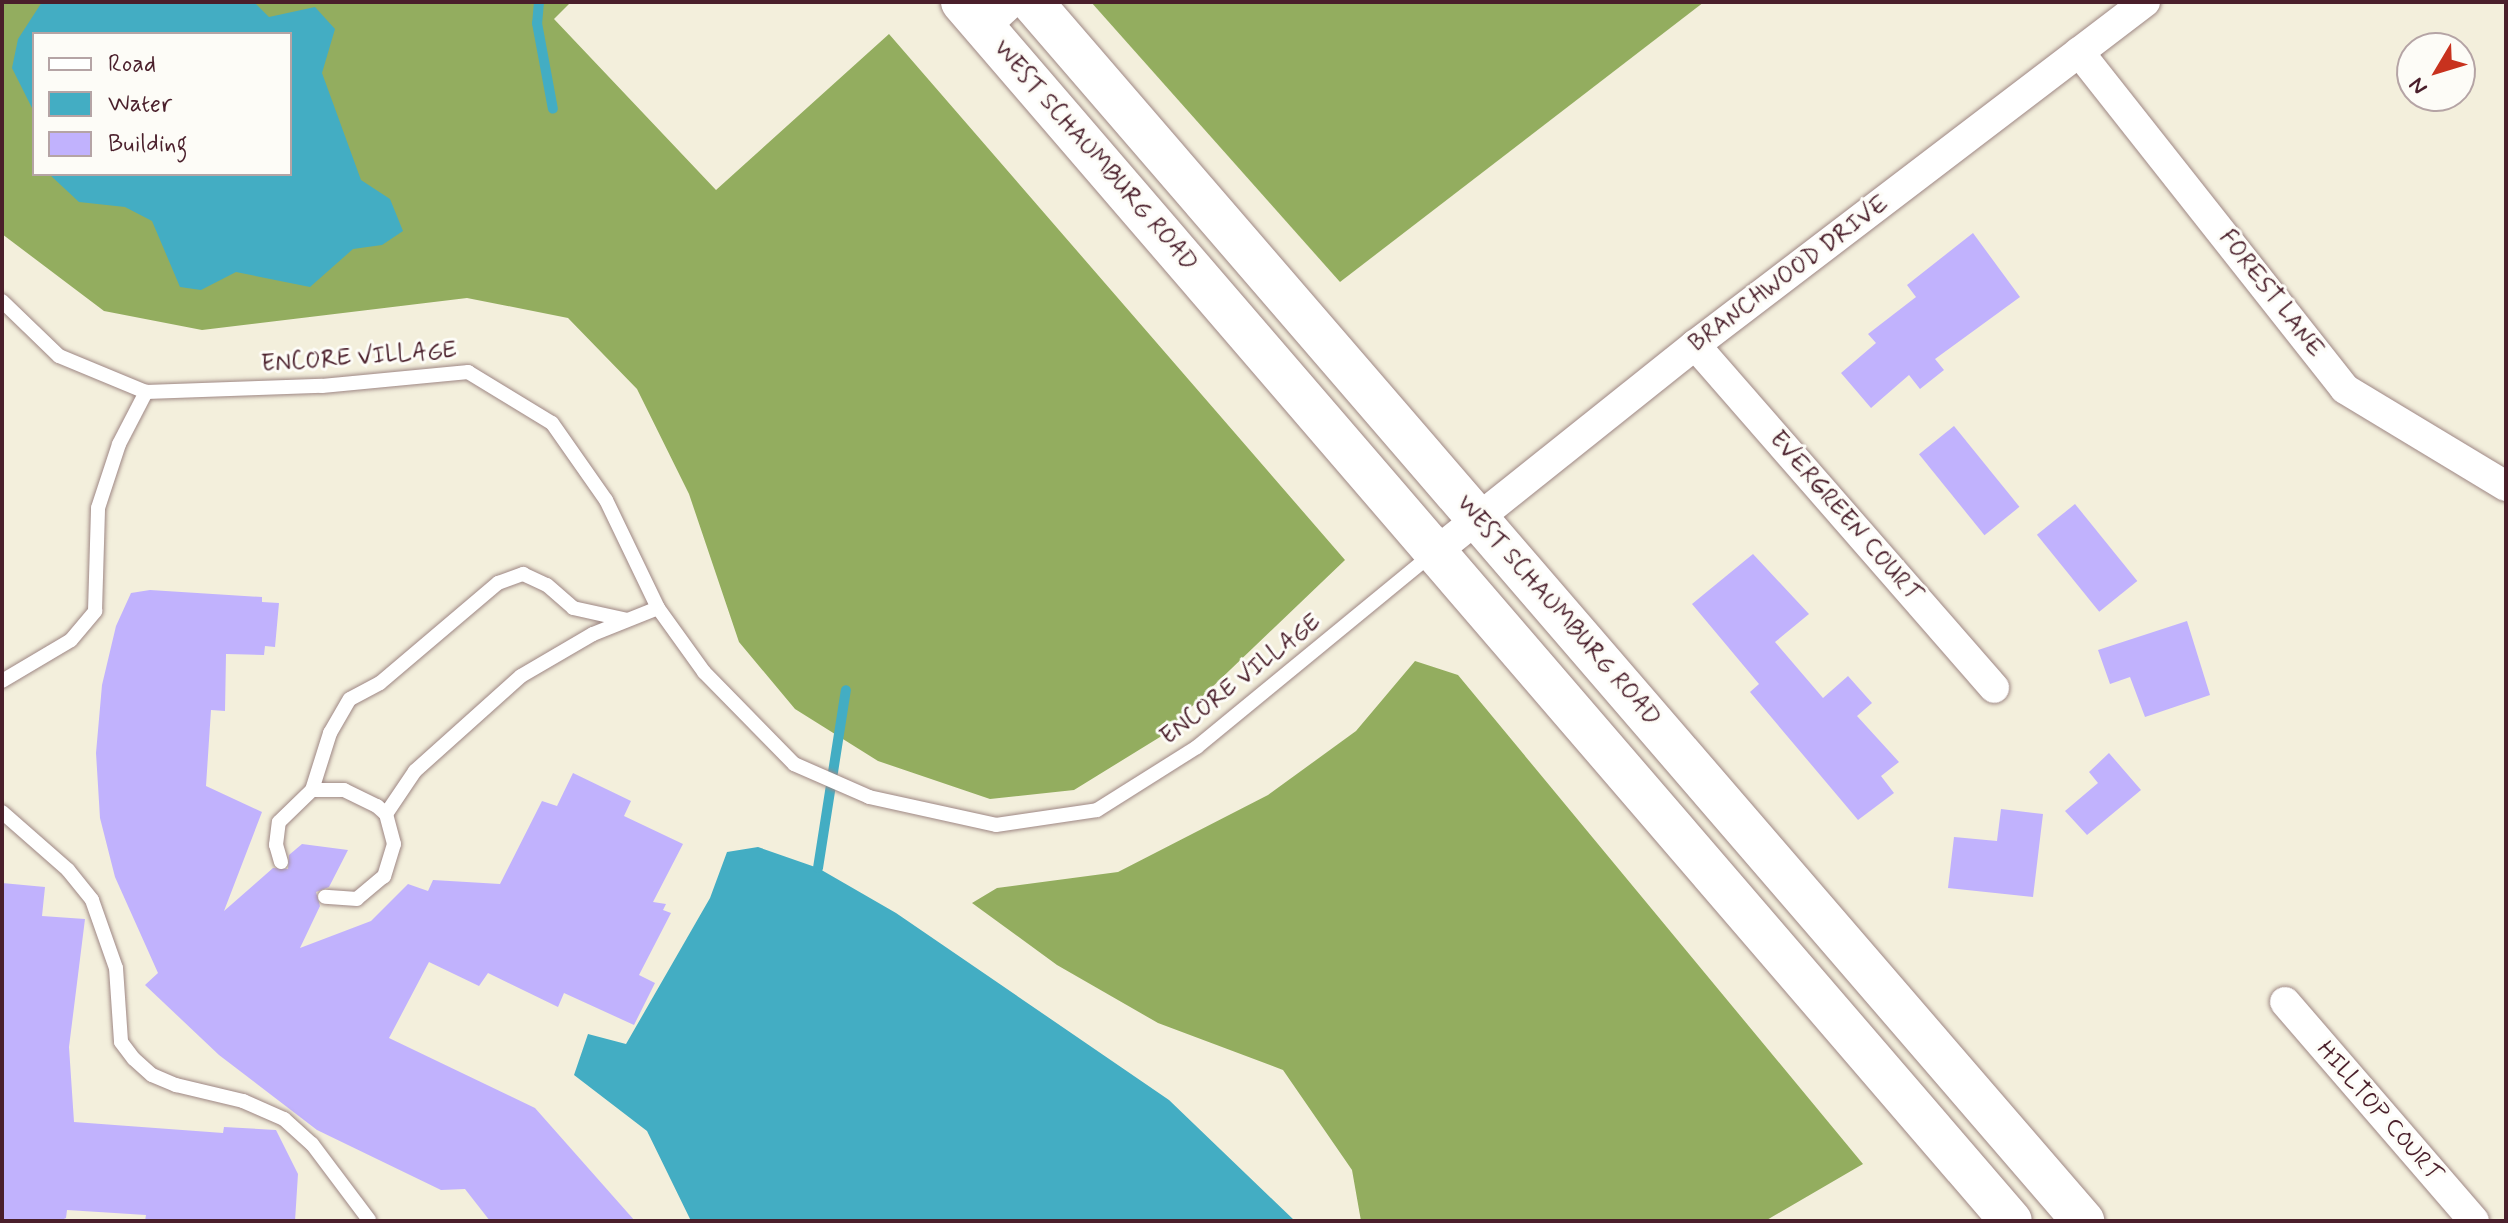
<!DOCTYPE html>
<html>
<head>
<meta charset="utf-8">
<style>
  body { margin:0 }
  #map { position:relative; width:2508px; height:1223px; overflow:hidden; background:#f3efdc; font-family:Mynerve,sans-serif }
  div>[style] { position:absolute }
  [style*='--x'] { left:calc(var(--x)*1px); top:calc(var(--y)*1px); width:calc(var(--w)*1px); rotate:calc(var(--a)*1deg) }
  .forest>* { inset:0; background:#93ad5f }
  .water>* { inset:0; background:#43adc3 }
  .stream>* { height:10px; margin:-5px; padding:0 5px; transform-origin:5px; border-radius:5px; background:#43adc3 }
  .building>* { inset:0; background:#c1b2fd; transform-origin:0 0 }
  .roads { filter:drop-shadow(0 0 2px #9e8784) drop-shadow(0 0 2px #9e8784) }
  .lane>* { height:14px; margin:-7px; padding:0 7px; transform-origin:7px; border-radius:7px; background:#fff }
  .street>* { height:30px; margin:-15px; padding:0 15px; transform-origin:15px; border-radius:15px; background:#fff }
  .secondary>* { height:42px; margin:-21px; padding:0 21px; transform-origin:21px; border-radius:21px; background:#fff }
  span { translate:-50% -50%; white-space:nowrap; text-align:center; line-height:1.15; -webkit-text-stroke:6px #fdfcf7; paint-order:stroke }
  .street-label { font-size:24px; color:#4a1f2b }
  .frame { position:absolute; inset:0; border:4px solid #4a1f2b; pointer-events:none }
  .legend { position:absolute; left:32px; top:32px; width:260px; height:144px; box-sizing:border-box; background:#fdfcf7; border:2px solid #b5a4a5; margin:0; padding:10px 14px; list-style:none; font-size:24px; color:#4a1f2b }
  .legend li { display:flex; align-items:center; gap:16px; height:40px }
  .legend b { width:40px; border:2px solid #b5a4a5 }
  .north { position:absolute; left:2396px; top:32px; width:80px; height:80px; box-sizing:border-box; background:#fdfcf7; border:2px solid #b5a4a5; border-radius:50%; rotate:232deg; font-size:22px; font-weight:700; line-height:32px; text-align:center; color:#4a1f2b }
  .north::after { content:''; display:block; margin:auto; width:28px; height:36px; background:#c8321e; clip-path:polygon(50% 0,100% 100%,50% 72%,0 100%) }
</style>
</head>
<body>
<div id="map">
  <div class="forest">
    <i style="clip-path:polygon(evenodd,2px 2px,571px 2px,554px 19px,716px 190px,889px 34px,1345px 560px,1160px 737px,1074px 790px,990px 799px,878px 761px,795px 709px,739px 642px,689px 494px,637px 389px,568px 318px,467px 298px,202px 330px,104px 311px,2px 234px,2px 2px,34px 34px,290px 34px,290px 174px,34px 174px,34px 34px)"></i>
    <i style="clip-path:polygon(1091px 2px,1704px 2px,1340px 282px)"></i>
    <i style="clip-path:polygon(1415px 661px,1458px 675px,1863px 1164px,1765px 1221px,1361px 1221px,1352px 1170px,1283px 1070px,1158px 1023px,1057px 965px,972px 903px,997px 888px,1118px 872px,1268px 795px,1356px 731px)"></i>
  </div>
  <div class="water">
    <i style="clip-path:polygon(42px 2px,254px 2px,269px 17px,315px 7px,335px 29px,322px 73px,361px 180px,390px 199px,403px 231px,382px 245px,353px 249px,310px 287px,236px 272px,201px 290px,180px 287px,152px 221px,125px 207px,79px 202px,49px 174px,290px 174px,290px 34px,34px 34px,34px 112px,12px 68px,18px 39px)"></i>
    <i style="clip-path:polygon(758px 847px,818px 868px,896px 913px,1169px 1100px,1295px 1221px,691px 1221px,647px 1131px,574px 1075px,588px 1034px,626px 1044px,710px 898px,727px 852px)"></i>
  </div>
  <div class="stream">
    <i style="--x:539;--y:2;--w:21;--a:95"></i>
    <i style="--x:537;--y:23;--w:87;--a:79.5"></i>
    <i style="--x:818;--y:868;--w:180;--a:-81.1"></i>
  </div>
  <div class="building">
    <i style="clip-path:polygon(1973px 233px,2020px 297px,1935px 359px,1944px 370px,1920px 389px,1909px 375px,1871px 408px,1841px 373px,1876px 343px,1868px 334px,1916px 297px,1907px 285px)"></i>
    <i style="left:1954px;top:426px;width:104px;height:45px;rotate:51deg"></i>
    <i style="left:2075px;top:504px;width:99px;height:49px;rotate:51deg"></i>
    <i style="clip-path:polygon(1753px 554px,1809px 614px,1775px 642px,1823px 698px,1848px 676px,1872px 703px,1857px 716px,1899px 762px,1881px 776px,1894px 793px,1858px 820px,1750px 692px,1759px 684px,1692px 604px)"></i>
    <i style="clip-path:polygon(150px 590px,262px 597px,262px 602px,279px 603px,275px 647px,265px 646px,264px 655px,226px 654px,225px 711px,211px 710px,206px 786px,262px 812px,224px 911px,273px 868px,288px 869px,289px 855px,302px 844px,348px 850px,329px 887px,316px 892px,320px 906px,300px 948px,371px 921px,408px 884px,428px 891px,433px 880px,500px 884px,542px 801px,557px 806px,573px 773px,631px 801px,624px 816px,683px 844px,653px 902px,666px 904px,663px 910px,671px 913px,639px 975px,655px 983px,634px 1025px,564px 993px,558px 1007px,488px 973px,479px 986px,429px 962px,389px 1038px,535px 1108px,635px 1221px,490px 1221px,465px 1189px,441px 1190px,317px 1130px,219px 1055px,145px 985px,158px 973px,115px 877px,100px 818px,96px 753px,102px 685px,116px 626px,131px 593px)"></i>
    <i style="clip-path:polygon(2187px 621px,2210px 695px,2145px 717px,2130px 677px,2110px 684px,2098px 650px)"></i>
    <i style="clip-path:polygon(2109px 753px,2141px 790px,2087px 835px,2065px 811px,2098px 783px,2089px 772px)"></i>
    <i style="clip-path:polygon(2001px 809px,2043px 814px,2033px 897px,1948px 888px,1954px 837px,1997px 841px)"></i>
    <i style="clip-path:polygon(2px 883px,45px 887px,42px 916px,85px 919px,69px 1047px,74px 1122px,223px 1133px,224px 1127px,276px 1130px,298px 1174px,295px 1221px,145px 1221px,146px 1215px,67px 1210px,66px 1218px,59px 1221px,2px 1221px)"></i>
  </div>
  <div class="roads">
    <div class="lane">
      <i style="--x:2;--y:301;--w:79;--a:44"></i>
      <i style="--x:59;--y:356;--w:94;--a:22.5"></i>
      <i style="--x:146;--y:392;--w:176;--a:-2"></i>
      <i style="--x:322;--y:386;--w:147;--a:-5.5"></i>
      <i style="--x:468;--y:372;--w:98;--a:31.3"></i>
      <i style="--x:552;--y:423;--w:94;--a:55"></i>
      <i style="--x:606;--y:500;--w:120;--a:64.3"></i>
      <i style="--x:658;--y:608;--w:79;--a:54.3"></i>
      <i style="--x:704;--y:672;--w:129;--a:45.6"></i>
      <i style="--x:794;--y:764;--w:82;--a:23.7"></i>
      <i style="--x:869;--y:797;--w:130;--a:12.4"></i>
      <i style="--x:996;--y:825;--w:102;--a:-8.4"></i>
      <i style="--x:1097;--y:810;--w:118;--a:-32.2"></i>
      <i style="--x:1197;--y:747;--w:306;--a:-39.4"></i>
      <i style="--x:2;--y:681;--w:80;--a:-30.7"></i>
      <i style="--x:71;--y:640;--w:38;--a:-50"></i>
      <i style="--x:95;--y:611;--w:103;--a:-88.3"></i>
      <i style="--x:98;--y:508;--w:67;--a:-71.8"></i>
      <i style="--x:119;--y:444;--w:59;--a:-62.6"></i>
      <i style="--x:312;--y:790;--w:60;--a:-72.5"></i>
      <i style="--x:330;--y:733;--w:39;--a:-60"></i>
      <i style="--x:350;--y:699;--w:34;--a:-28"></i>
      <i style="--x:380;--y:683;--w:155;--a:-40.3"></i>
      <i style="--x:498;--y:583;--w:27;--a:-20"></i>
      <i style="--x:523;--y:574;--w:26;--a:25"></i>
      <i style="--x:547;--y:585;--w:35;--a:41"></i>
      <i style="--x:573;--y:608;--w:55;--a:12.5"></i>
      <i style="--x:2;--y:812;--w:88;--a:41.3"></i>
      <i style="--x:68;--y:870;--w:38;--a:51"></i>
      <i style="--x:92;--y:900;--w:72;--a:70.6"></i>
      <i style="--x:116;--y:968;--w:74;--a:86.1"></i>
      <i style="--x:121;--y:1042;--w:21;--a:53"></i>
      <i style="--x:134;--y:1059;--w:24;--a:42"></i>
      <i style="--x:152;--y:1075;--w:26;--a:23"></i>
      <i style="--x:176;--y:1085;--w:69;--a:13.4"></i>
      <i style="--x:243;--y:1101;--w:45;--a:23.7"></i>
      <i style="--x:284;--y:1119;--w:38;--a:42"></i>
      <i style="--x:312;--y:1144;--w:95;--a:53.1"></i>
      <i style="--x:386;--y:814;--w:52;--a:-56"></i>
      <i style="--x:415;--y:771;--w:142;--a:-41.9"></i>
      <i style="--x:521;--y:676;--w:83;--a:-30.3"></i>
      <i style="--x:593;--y:634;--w:70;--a:-21.8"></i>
      <i style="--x:281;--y:862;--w:18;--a:-106"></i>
      <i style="--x:276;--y:845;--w:23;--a:-83"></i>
      <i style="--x:279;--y:822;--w:46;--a:-44.1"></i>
      <i style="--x:312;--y:790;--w:32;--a:0"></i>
      <i style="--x:344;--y:790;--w:37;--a:26"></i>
      <i style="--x:377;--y:806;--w:12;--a:42"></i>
      <i style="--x:386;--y:814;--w:31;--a:75"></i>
      <i style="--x:394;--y:844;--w:34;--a:107"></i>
      <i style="--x:384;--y:876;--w:35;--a:140"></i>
      <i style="--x:357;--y:899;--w:32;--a:-176"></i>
    </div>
    <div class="street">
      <i style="--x:984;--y:28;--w:38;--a:-43"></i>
      <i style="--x:2079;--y:52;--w:429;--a:51.7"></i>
      <i style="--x:2345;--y:389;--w:188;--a:31.1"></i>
      <i style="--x:1695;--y:345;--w:455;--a:48.9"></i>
      <i style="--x:1437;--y:551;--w:330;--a:-38.6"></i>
      <i style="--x:1695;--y:345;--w:566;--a:-37.32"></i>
      <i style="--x:2285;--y:1002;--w:289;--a:49.2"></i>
    </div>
    <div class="secondary">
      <i style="--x:962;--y:2;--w:1608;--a:49.29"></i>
      <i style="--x:1032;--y:2;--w:1610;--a:49.23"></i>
    </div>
  </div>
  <div class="street-label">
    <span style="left:1095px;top:156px;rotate:49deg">WEST SCHAUMBURG ROAD</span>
    <span style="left:1789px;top:274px;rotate:-37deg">BRANCHWOOD DRIVE</span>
    <span style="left:2271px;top:294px;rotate:52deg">FOREST LANE</span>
    <span style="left:359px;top:358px;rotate:-4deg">ENCORE VILLAGE</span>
    <span style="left:1845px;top:517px;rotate:49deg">EVERGREEN COURT</span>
    <span style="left:1558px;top:611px;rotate:49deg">WEST SCHAUMBURG ROAD</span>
    <span style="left:1241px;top:680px;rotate:-38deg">ENCORE VILLAGE</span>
    <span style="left:2379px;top:1112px;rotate:49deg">HILLTOP COURT</span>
  </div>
  <div class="frame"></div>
  <ul class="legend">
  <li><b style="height:10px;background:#fff"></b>Road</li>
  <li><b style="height:22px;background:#43adc3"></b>Water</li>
  <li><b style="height:22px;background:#c1b2fd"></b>Building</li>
  </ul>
  <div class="north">N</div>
</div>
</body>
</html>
